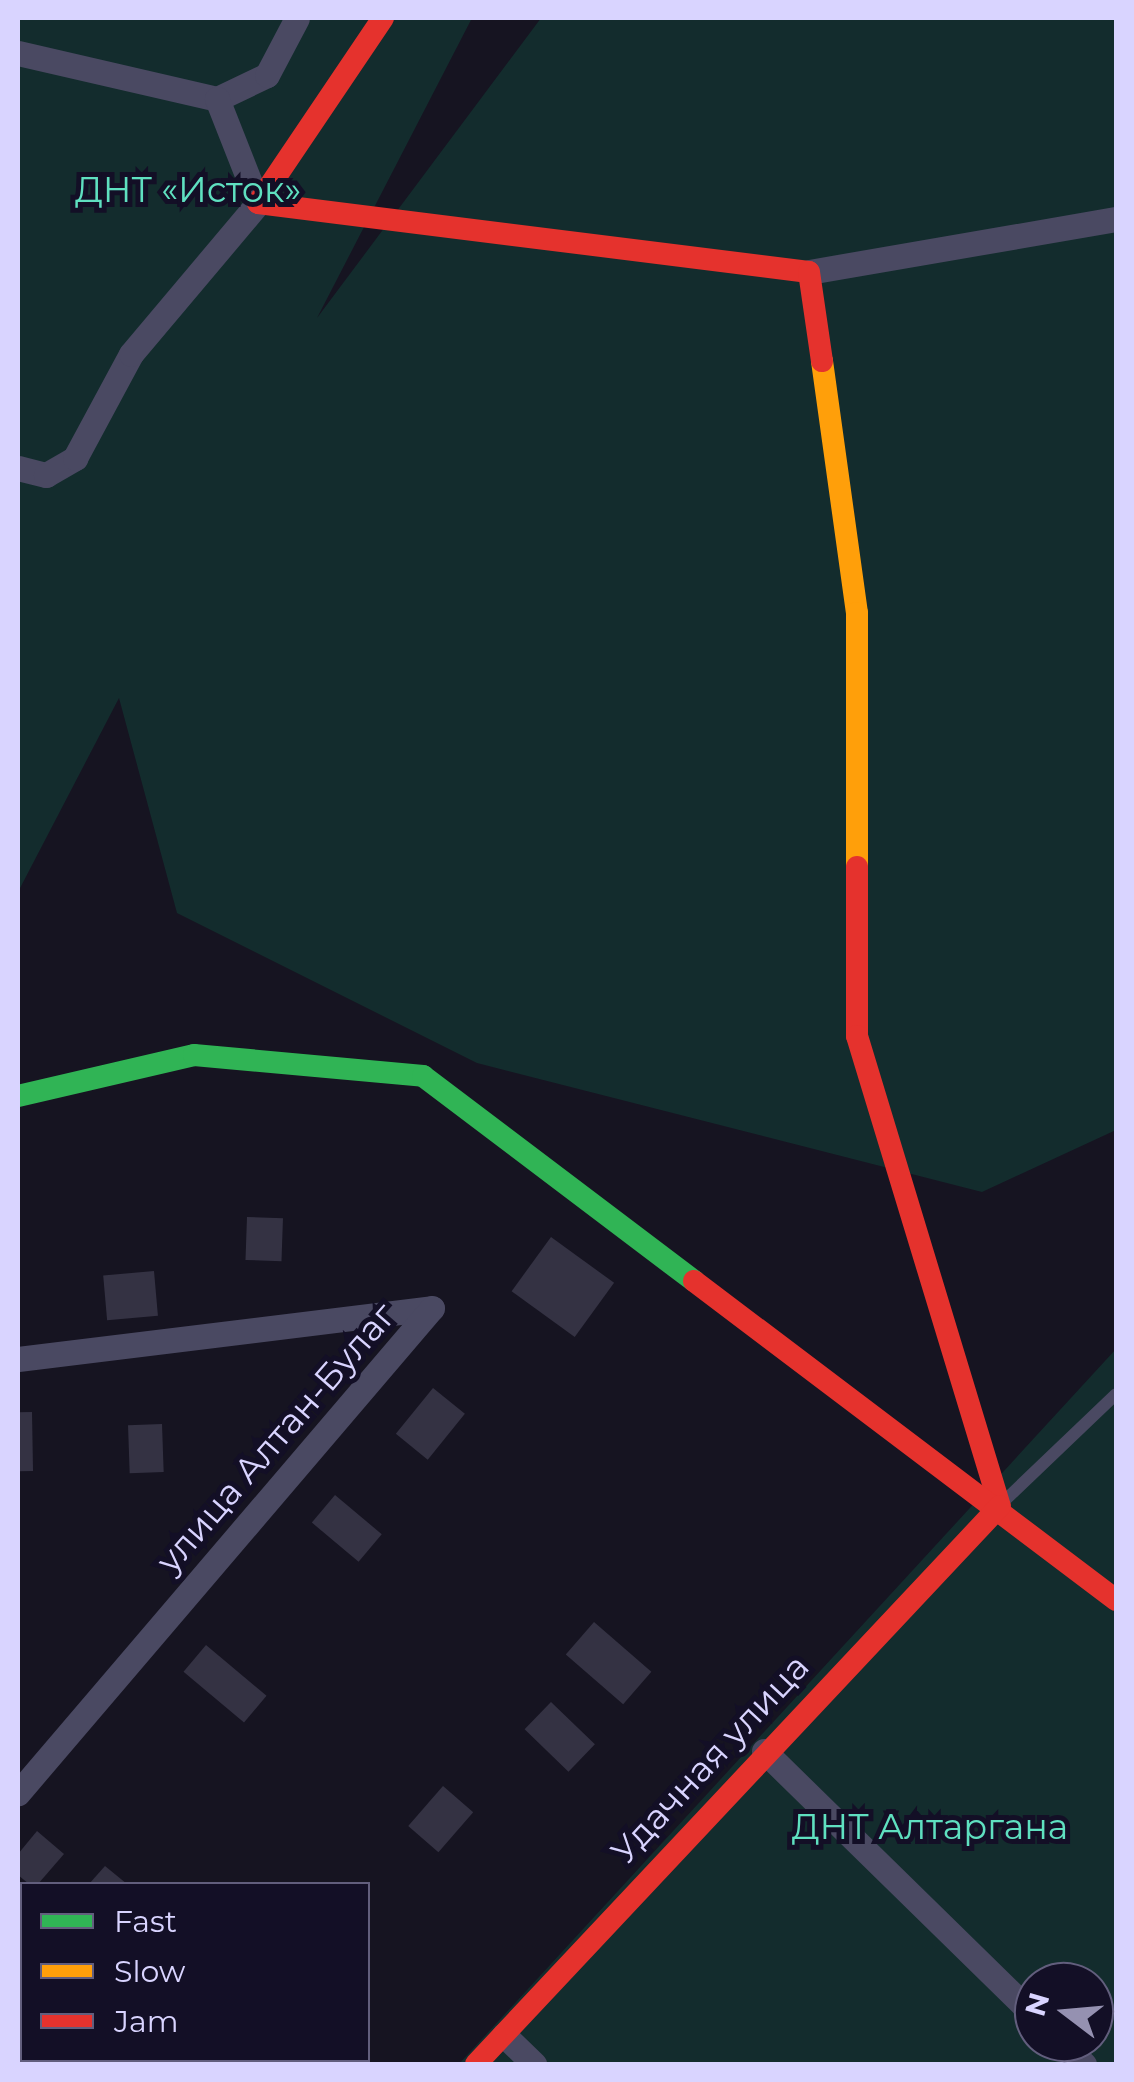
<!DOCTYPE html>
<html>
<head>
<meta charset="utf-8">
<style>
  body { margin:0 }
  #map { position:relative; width:1134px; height:2082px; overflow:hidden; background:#161421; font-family:Montserrat,sans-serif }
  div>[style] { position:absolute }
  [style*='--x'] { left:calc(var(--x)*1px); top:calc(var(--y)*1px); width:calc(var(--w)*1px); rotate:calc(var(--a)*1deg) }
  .green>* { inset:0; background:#132c2d }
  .building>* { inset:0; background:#343243; transform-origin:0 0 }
  .lane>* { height:12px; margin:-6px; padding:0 6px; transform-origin:6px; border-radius:6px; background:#4a4962 }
  .street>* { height:25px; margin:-12.5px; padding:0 12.5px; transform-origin:12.5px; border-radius:12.5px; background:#4a4962 }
  .fast>* { height:22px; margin:-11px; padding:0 11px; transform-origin:11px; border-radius:11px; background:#30b455 }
  .slow>* { height:22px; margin:-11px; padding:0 11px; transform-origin:11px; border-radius:11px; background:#ff9f0a }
  .jam>* { height:22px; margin:-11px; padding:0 11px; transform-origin:11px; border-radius:11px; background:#e5322d }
  span { translate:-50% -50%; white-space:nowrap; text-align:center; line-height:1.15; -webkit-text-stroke:10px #130f26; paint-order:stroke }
  .park-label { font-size:35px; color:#5fe0c0 }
  .street-label { font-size:35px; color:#d9d4ff }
  .frame { position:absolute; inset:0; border:20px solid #d9d4ff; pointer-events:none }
  .legend { position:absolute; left:20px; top:1882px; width:350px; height:180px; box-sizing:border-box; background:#130f26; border:2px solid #625e7d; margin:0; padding:12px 18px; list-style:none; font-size:30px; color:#d9d4ff }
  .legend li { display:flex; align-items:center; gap:20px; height:50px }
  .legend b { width:50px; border:2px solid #625e7d }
  .north { position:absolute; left:1014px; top:1962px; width:100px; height:100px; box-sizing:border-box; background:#130f26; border:2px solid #625e7d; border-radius:50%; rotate:286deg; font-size:28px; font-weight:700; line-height:40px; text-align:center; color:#d9d4ff }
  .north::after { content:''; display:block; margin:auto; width:35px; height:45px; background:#9591b1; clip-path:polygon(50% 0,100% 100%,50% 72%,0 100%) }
</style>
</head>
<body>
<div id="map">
  <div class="green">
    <i style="clip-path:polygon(18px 18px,472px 18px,317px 318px,541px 18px,1116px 18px,1116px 1130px,982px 1192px,477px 1063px,177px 913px,119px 698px,18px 892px)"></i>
    <i style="clip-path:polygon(evenodd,1116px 1349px,1116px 2064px,459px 2064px,1116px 1349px,1034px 1982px,1094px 1982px,1094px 2042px,1034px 2042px,1034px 1982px)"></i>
  </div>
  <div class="building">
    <i style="left:247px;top:1217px;width:36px;height:43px;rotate:2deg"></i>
    <i style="left:551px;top:1237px;width:78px;height:67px;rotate:36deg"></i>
    <i style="left:154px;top:1271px;width:45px;height:51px;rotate:85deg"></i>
    <i style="left:433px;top:1388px;width:41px;height:59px;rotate:39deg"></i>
    <i style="left:32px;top:1412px;width:59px;height:14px;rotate:89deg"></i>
    <i style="left:162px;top:1424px;width:48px;height:34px;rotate:88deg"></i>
    <i style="left:335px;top:1495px;width:61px;height:36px;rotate:40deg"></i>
    <i style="left:594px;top:1622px;width:76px;height:43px;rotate:41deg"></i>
    <i style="left:206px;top:1645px;width:79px;height:35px;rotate:40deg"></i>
    <i style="left:551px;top:1702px;width:61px;height:38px;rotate:44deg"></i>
    <i style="left:443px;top:1786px;width:40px;height:53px;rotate:41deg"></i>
    <i style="clip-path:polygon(37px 1831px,64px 1854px,38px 1884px,29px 1884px,18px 1875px,18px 1854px)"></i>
    <i style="clip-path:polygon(105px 1866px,127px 1884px,89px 1884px)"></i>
    <i style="clip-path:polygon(20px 2043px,22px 2060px,45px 2064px,18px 2064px)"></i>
  </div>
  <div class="lane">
    <i style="--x:1001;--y:1504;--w:159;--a:-43.7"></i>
  </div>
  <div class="street">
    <i style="--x:18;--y:53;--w:204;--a:13"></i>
    <i style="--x:217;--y:99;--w:55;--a:-25.6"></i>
    <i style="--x:267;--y:75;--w:64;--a:-62.2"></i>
    <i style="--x:809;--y:272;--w:312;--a:-9.8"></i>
    <i style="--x:18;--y:468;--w:29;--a:14"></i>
    <i style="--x:46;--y:475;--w:34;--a:-30"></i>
    <i style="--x:75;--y:458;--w:118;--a:-61.7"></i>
    <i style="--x:131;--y:354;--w:197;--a:-49.9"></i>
    <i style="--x:258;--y:203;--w:112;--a:-111.5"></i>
    <i style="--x:18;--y:1359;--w:417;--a:-7"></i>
    <i style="--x:432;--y:1308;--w:638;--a:130.48"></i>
    <i style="--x:764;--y:1751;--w:378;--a:44.4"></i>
    <i style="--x:18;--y:1942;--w:6;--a:51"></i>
    <i style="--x:504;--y:2035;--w:42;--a:44"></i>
    <i style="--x:1061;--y:2042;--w:32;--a:44"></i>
    <i style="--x:147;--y:2060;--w:7;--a:34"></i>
  </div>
  <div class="fast">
    <i style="--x:18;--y:1096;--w:181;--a:-13.1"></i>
    <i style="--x:194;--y:1055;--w:230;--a:5.2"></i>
    <i style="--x:423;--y:1076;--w:340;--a:37.1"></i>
  </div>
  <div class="slow">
    <i style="--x:822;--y:361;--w:254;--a:82.1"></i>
    <i style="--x:857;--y:613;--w:254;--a:90"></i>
  </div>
  <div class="jam">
    <i style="--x:383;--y:18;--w:223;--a:124"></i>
    <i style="--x:258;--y:203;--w:555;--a:7.14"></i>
    <i style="--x:809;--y:272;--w:90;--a:81.7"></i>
    <i style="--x:857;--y:867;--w:169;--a:90"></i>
    <i style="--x:857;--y:1036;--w:491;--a:73.1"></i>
    <i style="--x:694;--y:1281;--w:529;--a:37.09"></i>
    <i style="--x:476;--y:2064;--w:765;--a:-46.8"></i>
  </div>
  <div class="park-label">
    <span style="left:188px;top:190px">ДНТ «Исток»</span>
    <span style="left:930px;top:1827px">ДНТ Алтаргана</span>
  </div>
  <div class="street-label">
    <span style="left:276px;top:1438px;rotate:-49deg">улица Алтан-Булаг</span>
    <span style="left:710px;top:1759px;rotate:-47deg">Удачная улица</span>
  </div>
  <div class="frame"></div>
  <ul class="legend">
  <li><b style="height:12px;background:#30b455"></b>Fast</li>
  <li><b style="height:12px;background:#ff9f0a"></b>Slow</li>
  <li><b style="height:12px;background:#e5322d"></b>Jam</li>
  </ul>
  <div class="north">N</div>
</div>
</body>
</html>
